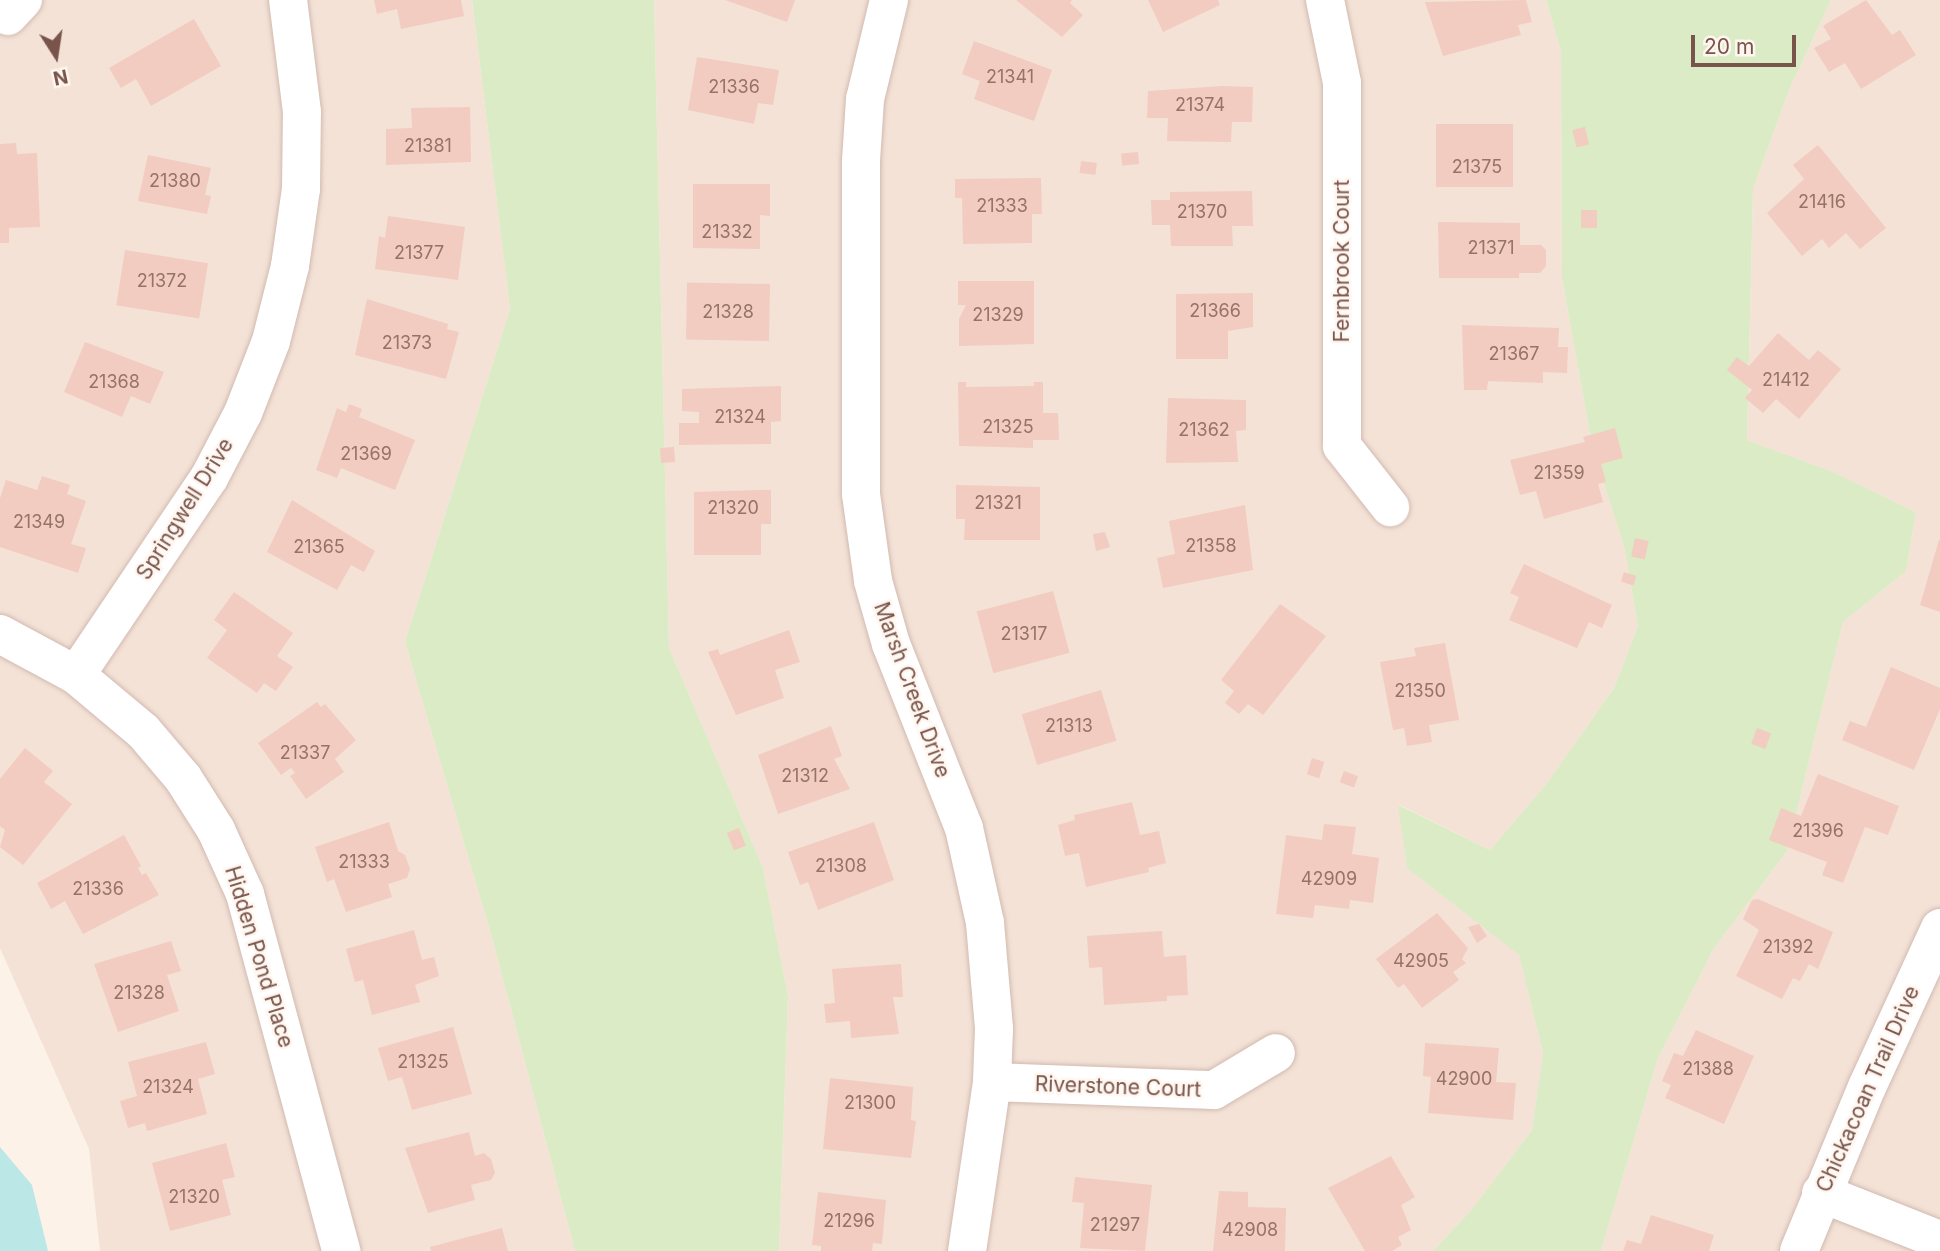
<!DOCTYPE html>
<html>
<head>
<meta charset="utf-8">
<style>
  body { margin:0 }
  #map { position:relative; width:1940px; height:1251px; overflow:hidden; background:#fdf2e8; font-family:Inter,sans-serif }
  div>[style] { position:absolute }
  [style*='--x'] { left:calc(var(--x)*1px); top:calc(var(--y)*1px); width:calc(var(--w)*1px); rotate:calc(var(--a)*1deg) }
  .residential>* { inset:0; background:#f4e2d7 }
  .green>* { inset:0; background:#dbebc6 }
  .water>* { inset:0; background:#bce7e7 }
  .building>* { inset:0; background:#f2ccc0; transform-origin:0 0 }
  .roads { filter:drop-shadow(0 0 2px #d2bab0) drop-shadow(0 0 2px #d2bab0) }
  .minor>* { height:38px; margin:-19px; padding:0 19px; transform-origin:19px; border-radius:19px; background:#fff }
  .tertiary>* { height:38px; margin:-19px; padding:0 19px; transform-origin:19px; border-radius:19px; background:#fff }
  span { translate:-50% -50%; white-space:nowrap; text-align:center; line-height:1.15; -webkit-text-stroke:5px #fff6ef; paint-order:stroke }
  .number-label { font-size:18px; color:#967268 }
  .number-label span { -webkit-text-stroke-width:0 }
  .street-label { font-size:21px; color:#78544b }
  .north { position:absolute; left:21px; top:21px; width:70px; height:70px; -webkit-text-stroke:5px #fff6ef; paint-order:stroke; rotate:168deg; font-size:19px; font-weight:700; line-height:28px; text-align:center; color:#78544b }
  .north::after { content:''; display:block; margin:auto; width:24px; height:32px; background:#78544b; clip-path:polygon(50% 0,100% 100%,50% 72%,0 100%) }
  .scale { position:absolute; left:1691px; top:35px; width:105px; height:32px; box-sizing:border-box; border:4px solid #78544b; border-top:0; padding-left:9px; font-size:21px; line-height:24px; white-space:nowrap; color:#78544b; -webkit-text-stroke:5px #fff6ef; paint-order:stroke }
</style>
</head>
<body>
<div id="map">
  <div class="residential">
    <i style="clip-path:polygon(0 0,472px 0,510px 309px,405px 642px,492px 938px,575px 1251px,100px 1251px,89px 1149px,0 948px)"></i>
    <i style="clip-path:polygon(654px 0,1546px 0,1561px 52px,1562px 279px,1592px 445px,1624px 547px,1638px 626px,1614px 688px,1547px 783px,1490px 850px,1399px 805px,1407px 868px,1519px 954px,1543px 1053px,1532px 1130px,1472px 1209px,1433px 1251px,779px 1251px,788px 996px,763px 868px,669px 648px)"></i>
    <i style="clip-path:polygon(1831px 0,1940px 0,1940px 1251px,1601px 1251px,1658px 1058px,1714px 948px,1787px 851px,1843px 622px,1906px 571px,1916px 512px,1831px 471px,1747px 440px,1753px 189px,1789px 90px)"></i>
  </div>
  <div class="green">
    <i style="clip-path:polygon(472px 0,654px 0,669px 648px,763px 868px,788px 996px,779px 1251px,575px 1251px,492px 938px,405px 642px,510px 309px)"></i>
    <i style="clip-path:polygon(1546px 0,1831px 0,1789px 90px,1753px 189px,1747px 440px,1831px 471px,1916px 512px,1906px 571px,1843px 622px,1787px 851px,1714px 948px,1658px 1058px,1601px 1251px,1433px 1251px,1472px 1209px,1532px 1130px,1543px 1053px,1519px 955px,1407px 868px,1398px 805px,1490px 850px,1547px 783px,1614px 688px,1638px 626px,1624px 547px,1592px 445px,1562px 279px,1561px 52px)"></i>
  </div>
  <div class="water">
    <i style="clip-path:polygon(0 1147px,32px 1185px,48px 1251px,0 1251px)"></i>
  </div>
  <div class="building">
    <i style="clip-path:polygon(374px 0,461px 0,464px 16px,401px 29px,397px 9px,377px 14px)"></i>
    <i style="clip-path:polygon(725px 0,795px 0,787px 22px)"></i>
    <i style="clip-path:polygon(1016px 0,1072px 0,1070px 3px,1083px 15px,1062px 37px)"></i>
    <i style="clip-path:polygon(1148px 0,1218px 0,1220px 5px,1163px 32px)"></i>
    <i style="clip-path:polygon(1526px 0,1532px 22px,1518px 25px,1521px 35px,1443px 56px,1425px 2px)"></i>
    <i style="clip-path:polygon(1866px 0,1892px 35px,1900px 30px,1916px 55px,1861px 89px,1845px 63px,1829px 72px,1814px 48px,1831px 39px,1823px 26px)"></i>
    <i style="clip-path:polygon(194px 19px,221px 66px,151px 106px,136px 79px,121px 88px,109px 68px)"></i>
    <i style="clip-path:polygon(974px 41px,1052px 70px,1034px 121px,974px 99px,980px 81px,962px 74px)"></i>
    <i style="clip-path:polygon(697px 57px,779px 70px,773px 105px,758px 103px,754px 124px,688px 110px)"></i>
    <i style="clip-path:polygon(1223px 86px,1253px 87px,1252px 122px,1232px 122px,1231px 142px,1167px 141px,1168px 118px,1147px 118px,1148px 91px)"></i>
    <i style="clip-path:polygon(470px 107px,471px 162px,386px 165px,386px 129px,412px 128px,411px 108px)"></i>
    <i style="left:1436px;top:124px;width:77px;height:63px"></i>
    <i style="left:1585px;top:127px;width:18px;height:13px;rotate:77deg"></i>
    <i style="clip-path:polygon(16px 143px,17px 154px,37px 153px,40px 227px,9px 228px,9px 243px,0 243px,0 144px)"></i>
    <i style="clip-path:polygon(1818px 145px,1886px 228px,1860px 249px,1846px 233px,1829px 248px,1822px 239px,1802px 256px,1767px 213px,1804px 179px,1793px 165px)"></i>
    <i style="left:1138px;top:152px;width:12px;height:17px;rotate:85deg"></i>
    <i style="clip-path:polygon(148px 155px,211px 168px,205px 195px,211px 196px,207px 214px,138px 201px)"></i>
    <i style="left:1081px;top:161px;width:16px;height:12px;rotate:7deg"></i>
    <i style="clip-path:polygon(1041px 178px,1042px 214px,1032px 214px,1032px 243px,963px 244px,962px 198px,955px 198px,955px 179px)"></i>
    <i style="clip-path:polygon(693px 184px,770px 184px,770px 216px,760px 215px,760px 249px,693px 248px)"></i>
    <i style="clip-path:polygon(1252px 191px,1253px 226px,1232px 226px,1233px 246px,1171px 246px,1170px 225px,1152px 225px,1151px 200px,1170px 200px,1170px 192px)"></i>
    <i style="left:1581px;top:210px;width:16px;height:18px"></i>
    <i style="clip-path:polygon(388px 216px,465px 227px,458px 280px,375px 269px,379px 236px,385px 238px)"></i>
    <i style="clip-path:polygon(1438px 222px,1520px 223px,1520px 245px,1541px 245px,1546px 250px,1546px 266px,1540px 273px,1519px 273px,1519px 278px,1439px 278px)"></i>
    <i style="left:125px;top:250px;width:84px;height:56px;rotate:9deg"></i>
    <i style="clip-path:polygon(958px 281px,1034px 281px,1034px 344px,959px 346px,959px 319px,966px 305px,958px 305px)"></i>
    <i style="left:770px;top:284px;width:57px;height:83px;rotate:91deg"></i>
    <i style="clip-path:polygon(1253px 293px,1253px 327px,1228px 331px,1228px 359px,1176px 359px,1176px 294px)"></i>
    <i style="clip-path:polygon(367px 299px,448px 324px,447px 329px,459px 332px,446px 379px,355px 355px)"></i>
    <i style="clip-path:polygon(1462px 325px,1559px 328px,1558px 347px,1568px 347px,1567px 373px,1543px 372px,1543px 383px,1488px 381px,1487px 390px,1464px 390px)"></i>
    <i style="clip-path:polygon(1778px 333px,1809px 360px,1818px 350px,1841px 369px,1799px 419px,1776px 399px,1763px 413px,1745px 398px,1752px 390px,1727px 370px,1737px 357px,1749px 366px)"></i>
    <i style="clip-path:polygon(85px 342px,164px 372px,150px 404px,131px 396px,122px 417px,64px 392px)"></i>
    <i style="clip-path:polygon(958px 382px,966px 382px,966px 387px,1034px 386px,1034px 382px,1043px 382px,1043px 413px,1058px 413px,1059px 440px,1033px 440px,1033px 448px,959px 446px)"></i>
    <i style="clip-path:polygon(781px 386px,781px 421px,771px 422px,771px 444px,679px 445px,679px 423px,699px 423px,699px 412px,682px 411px,682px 389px)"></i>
    <i style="clip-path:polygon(1168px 398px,1246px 400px,1246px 430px,1236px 431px,1238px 462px,1166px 463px)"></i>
    <i style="clip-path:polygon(349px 404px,362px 409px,359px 417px,415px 440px,395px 490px,341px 468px,337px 478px,316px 470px,337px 408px,346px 412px)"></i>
    <i style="clip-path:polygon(1615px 428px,1623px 458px,1601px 464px,1606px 482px,1598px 484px,1603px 502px,1544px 519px,1536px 491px,1520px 495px,1510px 460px,1585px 442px,1583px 437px)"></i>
    <i style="left:674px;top:447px;width:15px;height:14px;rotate:86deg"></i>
    <i style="clip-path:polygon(42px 476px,70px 485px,67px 494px,86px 501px,71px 544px,86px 548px,78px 573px,0 547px,0 498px,6px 480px,37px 490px)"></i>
    <i style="clip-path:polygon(956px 485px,1040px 487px,1040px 540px,964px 540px,965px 519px,956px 519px)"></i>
    <i style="clip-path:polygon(760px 490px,771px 490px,771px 524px,761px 524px,761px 555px,694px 555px,694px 492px)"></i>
    <i style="clip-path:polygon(292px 500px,375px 551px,364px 572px,351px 565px,337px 590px,267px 552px)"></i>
    <i style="clip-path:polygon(1245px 505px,1253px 570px,1163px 588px,1157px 558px,1175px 554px,1169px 521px)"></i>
    <i style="clip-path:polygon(1105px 532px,1110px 547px,1096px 551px,1093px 534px)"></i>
    <i style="left:1635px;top:538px;width:14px;height:19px;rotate:12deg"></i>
    <i style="clip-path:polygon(1939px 540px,1940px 540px,1940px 612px,1920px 605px)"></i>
    <i style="clip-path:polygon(1524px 564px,1612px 605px,1602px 628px,1589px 622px,1577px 648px,1509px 620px,1519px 597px,1510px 593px)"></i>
    <i style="left:1624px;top:572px;width:13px;height:10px;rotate:18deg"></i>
    <i style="left:1053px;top:591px;width:64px;height:79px;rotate:75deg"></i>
    <i style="clip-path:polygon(234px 592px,293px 633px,277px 656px,293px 667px,276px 691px,264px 683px,257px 693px,207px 658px,227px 630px,214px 620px)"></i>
    <i style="clip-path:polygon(1280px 604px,1326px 636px,1263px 715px,1248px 704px,1239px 714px,1225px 703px,1234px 691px,1221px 680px)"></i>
    <i style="clip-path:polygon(789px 630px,800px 662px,775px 670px,784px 698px,736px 715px,708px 652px,718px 649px,720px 655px)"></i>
    <i style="clip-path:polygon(1445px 643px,1459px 720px,1429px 725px,1432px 742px,1407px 746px,1404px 728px,1393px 730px,1380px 662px,1416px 656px,1414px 648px)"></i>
    <i style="clip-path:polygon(1891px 667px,1940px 688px,1940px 709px,1914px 770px,1842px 740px,1850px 721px,1866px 727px)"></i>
    <i style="left:1101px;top:690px;width:53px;height:83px;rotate:73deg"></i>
    <i style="clip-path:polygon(317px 702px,321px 707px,325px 704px,356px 740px,335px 759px,344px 772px,306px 799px,290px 776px,295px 773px,291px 768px,281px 775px,258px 743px)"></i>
    <i style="clip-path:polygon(831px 726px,842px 756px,834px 759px,850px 789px,778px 814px,758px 755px)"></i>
    <i style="left:1757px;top:728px;width:15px;height:17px;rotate:20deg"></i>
    <i style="clip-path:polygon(25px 748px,53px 771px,44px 782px,72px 804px,23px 865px,0 847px,5px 830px,0 826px,0 779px)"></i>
    <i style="left:1312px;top:758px;width:13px;height:17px;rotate:18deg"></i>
    <i style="left:1344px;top:771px;width:15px;height:12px;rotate:20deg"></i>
    <i style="clip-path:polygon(1818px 774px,1899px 806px,1888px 835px,1865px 827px,1843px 883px,1822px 875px,1827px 862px,1769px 840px,1781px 808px,1801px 816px)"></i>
    <i style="clip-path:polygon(1132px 802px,1140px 835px,1159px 831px,1166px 863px,1148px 868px,1149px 872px,1086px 887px,1079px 853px,1065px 856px,1058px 825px,1075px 820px,1074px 815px)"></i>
    <i style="clip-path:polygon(389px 822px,398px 851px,405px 855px,410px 869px,407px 878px,388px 884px,392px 897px,346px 912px,334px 879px,327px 882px,315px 847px)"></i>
    <i style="clip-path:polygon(874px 822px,894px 880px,818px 910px,808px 882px,800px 885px,788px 852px)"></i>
    <i style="clip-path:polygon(1324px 824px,1356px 827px,1352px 854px,1379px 858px,1373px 903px,1350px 900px,1349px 909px,1315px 905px,1313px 918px,1276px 914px,1286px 835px,1322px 840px)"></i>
    <i style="left:739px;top:828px;width:19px;height:13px;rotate:69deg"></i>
    <i style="clip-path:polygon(124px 835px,141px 866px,138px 868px,142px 875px,146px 873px,159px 895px,83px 934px,65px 901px,51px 909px,37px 883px)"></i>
    <i style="clip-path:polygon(1758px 899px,1833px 932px,1818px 969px,1809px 964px,1800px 981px,1793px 978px,1782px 999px,1736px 976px,1759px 930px,1743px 919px,1752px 900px)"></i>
    <i style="clip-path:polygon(1437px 913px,1468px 948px,1462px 959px,1466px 963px,1453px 972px,1459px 980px,1422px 1008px,1404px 984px,1398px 988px,1376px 959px)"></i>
    <i style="clip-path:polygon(1479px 924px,1487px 936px,1477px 943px,1468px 927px)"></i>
    <i style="clip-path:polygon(414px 930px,422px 960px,434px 957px,439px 976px,415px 985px,420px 1002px,372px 1015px,363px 980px,355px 982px,346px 949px)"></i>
    <i style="clip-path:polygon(1162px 931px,1164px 957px,1186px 955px,1188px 995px,1167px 996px,1167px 1001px,1104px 1005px,1102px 967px,1089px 968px,1087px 936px)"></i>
    <i style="clip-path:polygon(171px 941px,181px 971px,167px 975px,179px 1011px,118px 1032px,94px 964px)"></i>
    <i style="clip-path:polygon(901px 964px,903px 997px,893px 997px,899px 1034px,851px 1038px,850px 1021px,826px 1023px,824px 1004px,835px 1003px,832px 969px)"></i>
    <i style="clip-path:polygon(453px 1027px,472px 1094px,412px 1110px,402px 1077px,388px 1081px,378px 1048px)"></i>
    <i style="clip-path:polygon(1696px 1030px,1754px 1056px,1724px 1124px,1665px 1098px,1671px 1085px,1662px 1081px,1674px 1053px,1683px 1056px)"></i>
    <i style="clip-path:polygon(206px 1042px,215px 1074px,198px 1079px,207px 1114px,147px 1131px,145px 1123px,128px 1128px,120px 1101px,137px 1096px,128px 1062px)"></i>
    <i style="clip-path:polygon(1425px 1043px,1499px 1048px,1496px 1082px,1516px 1083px,1513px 1120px,1428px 1113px,1431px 1077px,1423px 1076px)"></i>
    <i style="clip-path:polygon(830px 1078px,913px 1087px,911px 1120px,916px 1121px,911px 1158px,823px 1149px)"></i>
    <i style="clip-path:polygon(469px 1132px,475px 1156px,484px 1153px,491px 1159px,495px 1173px,491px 1180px,471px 1185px,475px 1200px,428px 1213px,405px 1148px)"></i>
    <i style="clip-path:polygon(226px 1143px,235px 1177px,222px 1180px,231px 1215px,170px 1231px,152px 1163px)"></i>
    <i style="clip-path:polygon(1391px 1156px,1415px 1197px,1401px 1205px,1411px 1230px,1398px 1237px,1402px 1245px,1392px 1251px,1365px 1251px,1328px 1188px)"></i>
    <i style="clip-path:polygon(1075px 1177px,1152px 1185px,1145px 1251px,1080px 1248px,1084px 1203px,1072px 1202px)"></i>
    <i style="clip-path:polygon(1219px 1191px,1248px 1192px,1248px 1207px,1286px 1208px,1285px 1251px,1213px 1251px)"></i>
    <i style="clip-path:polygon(818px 1192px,886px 1200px,882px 1244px,873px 1243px,872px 1251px,821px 1251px,821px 1246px,812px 1245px)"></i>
    <i style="clip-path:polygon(1651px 1215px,1714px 1235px,1709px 1251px,1623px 1251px,1627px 1240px,1641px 1244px)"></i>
    <i style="clip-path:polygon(502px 1228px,508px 1251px,431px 1251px,430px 1247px)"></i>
  </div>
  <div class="roads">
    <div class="minor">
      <i style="--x:889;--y:0;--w:102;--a:103.6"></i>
      <i style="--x:865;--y:99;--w:62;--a:93.7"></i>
      <i style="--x:861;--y:161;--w:333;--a:90"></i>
      <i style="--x:861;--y:494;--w:88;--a:82.1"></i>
      <i style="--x:873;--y:581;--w:66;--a:74.1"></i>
      <i style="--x:891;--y:644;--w:198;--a:68.4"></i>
      <i style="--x:964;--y:828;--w:97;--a:77.5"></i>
      <i style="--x:985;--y:923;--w:106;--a:85.1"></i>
      <i style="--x:994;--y:1029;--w:53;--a:92.2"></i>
      <i style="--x:992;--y:1082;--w:171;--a:98.4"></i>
      <i style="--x:1325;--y:0;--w:85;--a:78.4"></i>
      <i style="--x:1342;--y:83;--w:363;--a:90"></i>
      <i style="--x:1342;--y:446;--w:78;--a:51.8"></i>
      <i style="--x:8;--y:16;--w:22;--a:-47"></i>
      <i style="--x:0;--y:634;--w:86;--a:28.3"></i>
      <i style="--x:76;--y:675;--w:87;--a:39.9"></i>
      <i style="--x:143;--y:731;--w:62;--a:49.6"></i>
      <i style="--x:183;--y:778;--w:62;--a:57.6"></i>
      <i style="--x:216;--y:830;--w:70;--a:65.6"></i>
      <i style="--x:245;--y:894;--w:370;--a:74.9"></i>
      <i style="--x:76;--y:675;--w:238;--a:-56"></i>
      <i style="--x:209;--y:478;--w:73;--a:-62.4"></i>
      <i style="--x:243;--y:413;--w:77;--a:-68.7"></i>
      <i style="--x:271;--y:341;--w:77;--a:-75.8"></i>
      <i style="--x:290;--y:266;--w:78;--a:-81.9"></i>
      <i style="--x:301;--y:189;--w:77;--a:-89.3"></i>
      <i style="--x:302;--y:112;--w:113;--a:-97.1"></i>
      <i style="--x:992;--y:1082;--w:222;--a:2.1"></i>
      <i style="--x:1214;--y:1090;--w:72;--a:-30.8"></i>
      <i style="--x:1821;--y:1193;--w:128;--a:21.6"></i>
    </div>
    <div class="tertiary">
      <i style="--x:1799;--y:1251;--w:178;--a:-67.5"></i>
      <i style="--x:1867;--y:1087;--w:175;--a:-65.3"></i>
    </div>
  </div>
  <div class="number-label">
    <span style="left:1010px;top:77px">21341</span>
    <span style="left:734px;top:87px">21336</span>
    <span style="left:1200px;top:105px">21374</span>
    <span style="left:428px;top:146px">21381</span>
    <span style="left:1477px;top:167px">21375</span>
    <span style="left:175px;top:181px">21380</span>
    <span style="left:1822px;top:202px">21416</span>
    <span style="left:1002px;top:206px">21333</span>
    <span style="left:1202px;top:212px">21370</span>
    <span style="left:727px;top:232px">21332</span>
    <span style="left:1491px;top:248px">21371</span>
    <span style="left:419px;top:253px">21377</span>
    <span style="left:162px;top:281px">21372</span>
    <span style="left:1215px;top:311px">21366</span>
    <span style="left:728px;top:312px">21328</span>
    <span style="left:998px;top:315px">21329</span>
    <span style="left:407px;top:343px">21373</span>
    <span style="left:1514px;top:354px">21367</span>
    <span style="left:1786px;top:380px">21412</span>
    <span style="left:114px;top:382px">21368</span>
    <span style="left:740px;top:417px">21324</span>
    <span style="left:1008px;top:427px">21325</span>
    <span style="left:1204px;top:430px">21362</span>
    <span style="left:366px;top:454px">21369</span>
    <span style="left:1559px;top:473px">21359</span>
    <span style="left:998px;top:503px">21321</span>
    <span style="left:733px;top:508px">21320</span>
    <span style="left:39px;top:522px">21349</span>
    <span style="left:1211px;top:546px">21358</span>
    <span style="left:319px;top:547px">21365</span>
    <span style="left:1024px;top:634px">21317</span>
    <span style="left:1420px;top:691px">21350</span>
    <span style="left:1069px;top:726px">21313</span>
    <span style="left:305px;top:753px">21337</span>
    <span style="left:805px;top:776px">21312</span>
    <span style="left:1818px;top:831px">21396</span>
    <span style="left:364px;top:862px">21333</span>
    <span style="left:841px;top:866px">21308</span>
    <span style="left:1329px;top:879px">42909</span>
    <span style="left:98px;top:889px">21336</span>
    <span style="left:1788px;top:947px">21392</span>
    <span style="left:1421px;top:961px">42905</span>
    <span style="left:139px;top:993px">21328</span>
    <span style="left:423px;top:1062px">21325</span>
    <span style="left:1708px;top:1069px">21388</span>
    <span style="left:1464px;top:1079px">42900</span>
    <span style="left:168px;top:1087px">21324</span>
    <span style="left:870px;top:1103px">21300</span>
    <span style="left:194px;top:1197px">21320</span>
    <span style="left:849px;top:1221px">21296</span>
    <span style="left:1115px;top:1225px">21297</span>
    <span style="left:1250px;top:1230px">42908</span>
  </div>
  <div class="street-label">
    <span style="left:1342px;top:261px;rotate:-90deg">Fernbrook Court</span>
    <span style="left:185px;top:509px;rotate:-58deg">Springwell Drive</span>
    <span style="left:912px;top:690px;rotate:70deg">Marsh Creek Drive</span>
    <span style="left:259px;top:957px;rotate:73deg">Hidden Pond Place</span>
    <span style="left:1118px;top:1087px;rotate:2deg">Riverstone Court</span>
    <span style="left:1868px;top:1089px;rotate:-66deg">Chickacoan Trail Drive</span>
  </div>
  <div class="north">N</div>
  <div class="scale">20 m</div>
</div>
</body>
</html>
